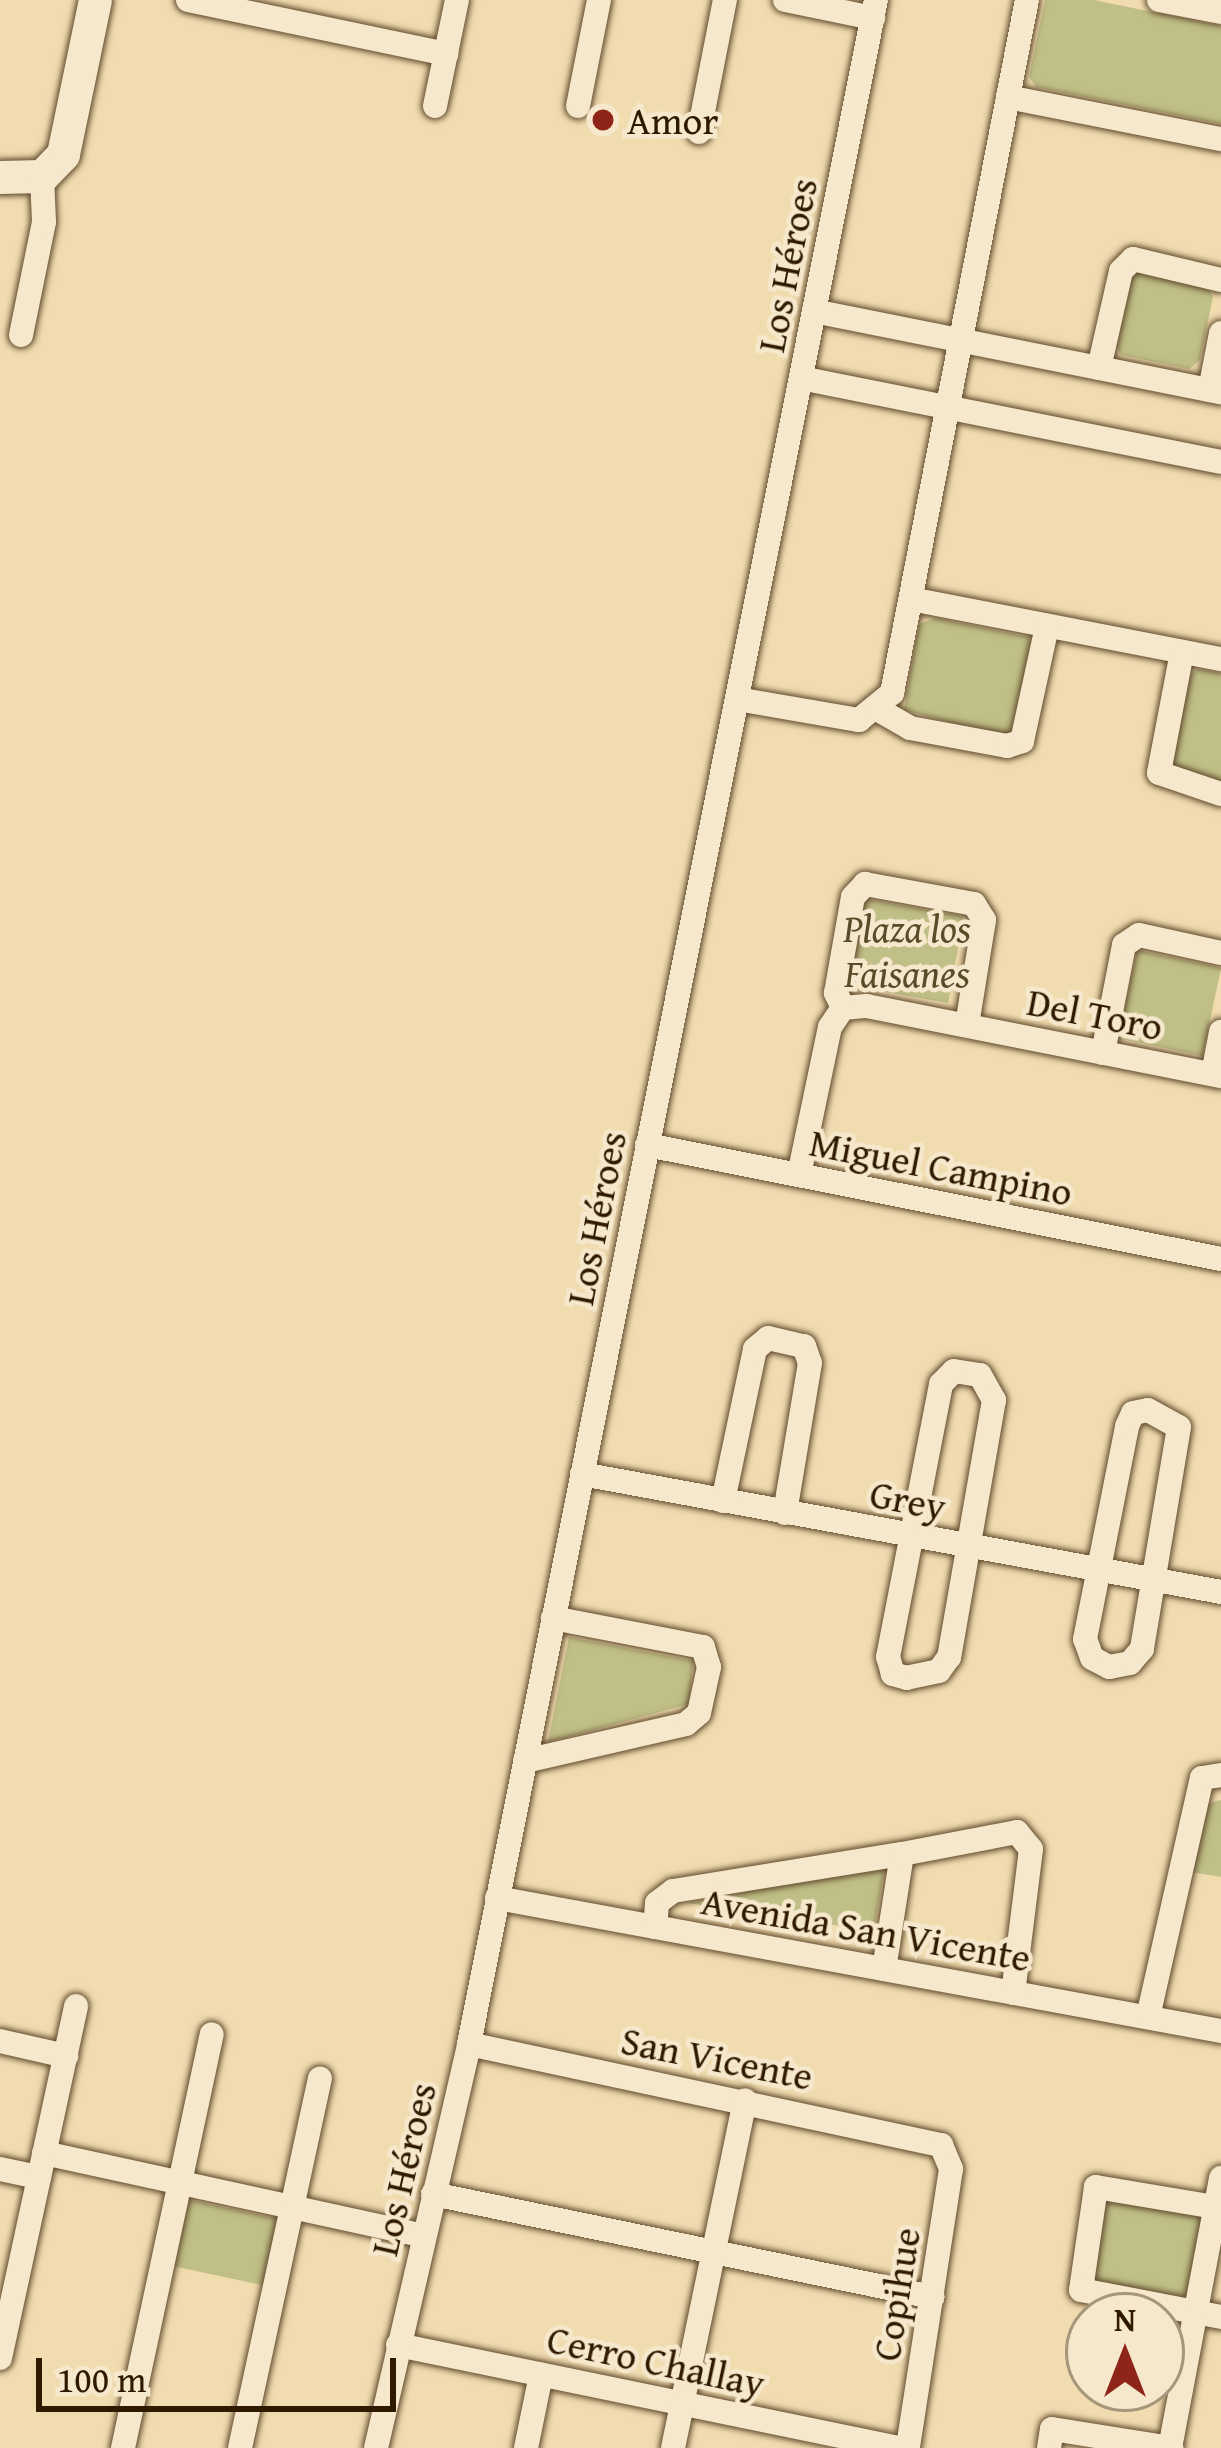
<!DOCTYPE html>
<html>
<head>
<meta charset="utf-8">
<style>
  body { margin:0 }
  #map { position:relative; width:1221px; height:2448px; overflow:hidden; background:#f1dcb0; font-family:"Gentium Book Plus",serif }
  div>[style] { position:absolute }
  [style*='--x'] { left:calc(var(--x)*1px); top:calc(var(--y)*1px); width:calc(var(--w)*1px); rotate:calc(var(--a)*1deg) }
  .green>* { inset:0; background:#c0bf87; transform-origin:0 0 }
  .roads { filter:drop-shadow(0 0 3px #604a2c) drop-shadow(0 0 3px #604a2c) }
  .minor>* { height:24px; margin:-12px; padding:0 12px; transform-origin:12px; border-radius:12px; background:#f6e8cc }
  .secondary>* { height:33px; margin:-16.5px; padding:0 16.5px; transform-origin:16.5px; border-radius:16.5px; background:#f6e8cc }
  .dots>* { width:33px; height:33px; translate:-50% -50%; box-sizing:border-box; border:6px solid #f6e8cc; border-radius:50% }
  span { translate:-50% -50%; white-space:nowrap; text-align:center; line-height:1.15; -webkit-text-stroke:9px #f6e8cc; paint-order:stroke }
  .poi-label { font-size:39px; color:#2f1a00 }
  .left { translate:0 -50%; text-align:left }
  .street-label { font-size:39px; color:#2f1a00 }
  .park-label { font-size:39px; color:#5a4c28; font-style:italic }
  .north { position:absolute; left:1065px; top:2292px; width:120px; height:120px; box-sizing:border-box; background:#f6e8cc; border:3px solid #a6967a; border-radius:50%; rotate:0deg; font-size:33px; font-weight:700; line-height:48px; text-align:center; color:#2f1a00 }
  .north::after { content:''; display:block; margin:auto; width:42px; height:54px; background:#8f2418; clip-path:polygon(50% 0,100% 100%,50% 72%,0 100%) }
  .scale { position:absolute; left:36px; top:2358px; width:360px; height:54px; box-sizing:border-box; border:6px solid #2f1a00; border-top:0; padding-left:15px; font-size:36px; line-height:42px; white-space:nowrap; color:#2f1a00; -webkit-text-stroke:9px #f6e8cc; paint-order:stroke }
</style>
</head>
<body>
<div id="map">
  <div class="green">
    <i style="clip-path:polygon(1045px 0,1094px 0,1221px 26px,1221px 124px,1036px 87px,1029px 77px)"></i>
    <i style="clip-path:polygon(1141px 270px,1204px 284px,1213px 296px,1200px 360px,1189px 369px,1121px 355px,1115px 345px,1128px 278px)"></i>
    <i style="clip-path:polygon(935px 618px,1028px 637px,1035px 651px,1018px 730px,1008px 738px,904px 710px,919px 624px)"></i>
    <i style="clip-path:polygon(1198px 669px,1221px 673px,1221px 783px,1178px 773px,1171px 756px,1188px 677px)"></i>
    <i style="left:865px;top:899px;width:100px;height:88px;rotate:10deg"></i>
    <i style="left:1137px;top:950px;width:86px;height:90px;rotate:12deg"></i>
    <i style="clip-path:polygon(569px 1637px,693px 1661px,689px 1704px,548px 1742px)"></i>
    <i style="clip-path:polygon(1221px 1800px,1221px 1877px,1191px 1872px,1202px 1805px)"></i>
    <i style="clip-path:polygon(885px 1865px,874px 1931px,688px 1903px)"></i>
    <i style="left:1102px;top:2196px;width:105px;height:96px;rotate:10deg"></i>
    <i style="left:189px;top:2200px;width:94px;height:68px;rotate:12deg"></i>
  </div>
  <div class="roads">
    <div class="minor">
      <i style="--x:188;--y:0;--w:264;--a:11.8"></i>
      <i style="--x:785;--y:0;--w:90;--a:11.6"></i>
      <i style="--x:1159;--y:0;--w:63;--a:11"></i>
      <i style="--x:1008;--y:97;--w:217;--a:11.2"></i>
      <i style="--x:435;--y:106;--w:108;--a:-78.3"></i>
      <i style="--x:578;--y:106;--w:108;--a:-78.8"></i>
      <i style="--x:699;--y:132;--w:135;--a:-78.9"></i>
      <i style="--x:814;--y:311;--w:415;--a:11.3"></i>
      <i style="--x:21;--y:335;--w:115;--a:-78.5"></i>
      <i style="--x:44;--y:222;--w:46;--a:-92.5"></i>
      <i style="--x:1099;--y:368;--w:99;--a:-77.2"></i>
      <i style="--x:1121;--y:271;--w:17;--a:-45"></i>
      <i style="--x:1133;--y:259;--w:90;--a:13.4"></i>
      <i style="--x:801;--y:378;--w:428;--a:11.3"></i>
      <i style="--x:1210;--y:390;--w:58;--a:-79.1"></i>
      <i style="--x:911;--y:599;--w:316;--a:11"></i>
      <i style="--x:1182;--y:652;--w:123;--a:100.8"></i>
      <i style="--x:1159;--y:773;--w:65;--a:18.7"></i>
      <i style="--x:737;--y:699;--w:124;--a:9.8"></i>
      <i style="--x:859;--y:720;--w:43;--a:-39.3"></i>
      <i style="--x:892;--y:693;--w:706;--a:-78.98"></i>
      <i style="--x:879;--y:710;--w:36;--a:30"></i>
      <i style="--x:910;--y:728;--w:99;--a:10.5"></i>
      <i style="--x:1007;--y:746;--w:16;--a:-18"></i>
      <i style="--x:1022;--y:741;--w:118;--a:-77.7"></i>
      <i style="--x:843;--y:1008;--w:17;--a:-115"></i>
      <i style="--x:836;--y:993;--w:97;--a:-80"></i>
      <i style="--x:853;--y:897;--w:18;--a:-47"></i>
      <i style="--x:865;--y:884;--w:111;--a:10.4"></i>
      <i style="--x:974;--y:904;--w:19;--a:58"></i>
      <i style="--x:984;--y:920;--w:106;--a:99.2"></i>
      <i style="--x:1103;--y:1053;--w:110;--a:-79"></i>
      <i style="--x:1124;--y:945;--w:18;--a:-34"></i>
      <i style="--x:1139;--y:935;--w:84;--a:12.4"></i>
      <i style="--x:1213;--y:1074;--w:43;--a:-79.2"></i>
      <i style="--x:647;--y:1145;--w:585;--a:11.23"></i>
      <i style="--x:799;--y:1175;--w:151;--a:-78.2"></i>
      <i style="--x:830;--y:1027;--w:23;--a:-56"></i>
      <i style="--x:843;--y:1008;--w:24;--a:-5"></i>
      <i style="--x:867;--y:1006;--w:361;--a:11.2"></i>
      <i style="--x:954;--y:1371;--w:26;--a:9"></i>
      <i style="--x:980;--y:1375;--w:29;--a:61"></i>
      <i style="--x:994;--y:1400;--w:261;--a:99.9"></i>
      <i style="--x:949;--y:1657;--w:17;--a:126"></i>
      <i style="--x:939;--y:1671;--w:33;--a:168"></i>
      <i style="--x:907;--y:1678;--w:15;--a:-164"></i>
      <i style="--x:893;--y:1674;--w:18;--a:-106"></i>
      <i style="--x:888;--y:1657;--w:278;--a:-79"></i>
      <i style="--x:941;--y:1384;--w:18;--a:-45"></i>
      <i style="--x:1148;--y:1410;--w:35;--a:29"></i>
      <i style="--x:1179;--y:1427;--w:225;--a:99.5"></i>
      <i style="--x:1142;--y:1649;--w:18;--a:131"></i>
      <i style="--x:1130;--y:1663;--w:21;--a:169"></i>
      <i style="--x:1109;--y:1667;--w:19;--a:-152"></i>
      <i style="--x:1092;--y:1658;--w:20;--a:-110"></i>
      <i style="--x:1085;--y:1639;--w:217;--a:-78.8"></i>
      <i style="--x:1127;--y:1426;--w:14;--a:-65"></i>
      <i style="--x:1133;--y:1413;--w:15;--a:-11"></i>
      <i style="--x:582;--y:1474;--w:650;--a:10.46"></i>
      <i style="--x:723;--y:1501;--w:155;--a:-78.1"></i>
      <i style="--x:755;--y:1349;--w:17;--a:-40"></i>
      <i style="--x:768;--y:1338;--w:37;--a:13"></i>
      <i style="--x:804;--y:1346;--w:18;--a:71"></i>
      <i style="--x:810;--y:1363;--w:152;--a:99.5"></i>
      <i style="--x:525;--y:1761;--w:165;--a:-12.9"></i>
      <i style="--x:686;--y:1724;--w:17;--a:-40"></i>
      <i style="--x:699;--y:1713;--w:47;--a:-77.7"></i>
      <i style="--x:709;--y:1667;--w:21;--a:-107"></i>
      <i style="--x:703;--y:1647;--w:153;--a:-169.1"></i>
      <i style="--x:497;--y:1898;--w:736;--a:10.41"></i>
      <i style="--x:655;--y:1927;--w:24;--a:-85"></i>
      <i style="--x:657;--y:1903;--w:20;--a:-37"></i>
      <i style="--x:673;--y:1891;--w:232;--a:-9.2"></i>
      <i style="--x:884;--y:1969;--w:116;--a:-81.1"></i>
      <i style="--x:902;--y:1854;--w:117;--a:-10.8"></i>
      <i style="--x:1017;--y:1832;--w:22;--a:51"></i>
      <i style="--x:1031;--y:1849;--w:145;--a:97.1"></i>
      <i style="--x:1148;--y:2017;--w:245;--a:-77.3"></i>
      <i style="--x:1202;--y:1778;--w:19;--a:-9"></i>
      <i style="--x:0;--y:2041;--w:68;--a:12.8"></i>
      <i style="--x:469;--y:2044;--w:483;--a:12.1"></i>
      <i style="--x:941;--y:2145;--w:26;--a:67"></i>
      <i style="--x:951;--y:2169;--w:282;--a:98.8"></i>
      <i style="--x:44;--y:2153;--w:389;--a:12.3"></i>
      <i style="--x:0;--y:2169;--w:40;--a:12"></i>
      <i style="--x:433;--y:2194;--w:510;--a:11.66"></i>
      <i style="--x:1221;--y:2208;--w:127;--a:-170.5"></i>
      <i style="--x:1096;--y:2187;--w:104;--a:98.3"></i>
      <i style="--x:1081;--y:2290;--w:143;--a:10.9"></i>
      <i style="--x:398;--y:2345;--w:511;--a:11.62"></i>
      <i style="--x:0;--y:2358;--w:360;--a:-77.8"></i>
      <i style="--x:123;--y:2448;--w:423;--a:-77.9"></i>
      <i style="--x:240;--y:2448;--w:378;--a:-77.8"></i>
      <i style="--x:376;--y:2448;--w:415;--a:-77"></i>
      <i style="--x:469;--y:2044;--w:2084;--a:-78.74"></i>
      <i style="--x:526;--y:2448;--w:75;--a:-78.4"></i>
      <i style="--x:673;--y:2448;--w:355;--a:-78.3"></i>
      <i style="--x:1049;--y:2448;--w:19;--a:-81"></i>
      <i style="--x:1052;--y:2429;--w:121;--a:9.1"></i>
      <i style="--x:1170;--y:2448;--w:275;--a:-79.3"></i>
    </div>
    <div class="secondary">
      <i style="--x:0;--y:177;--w:42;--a:-1.4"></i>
      <i style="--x:42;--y:176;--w:30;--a:-46"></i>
      <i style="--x:63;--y:154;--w:157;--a:-78.3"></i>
    </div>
  </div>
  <div class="dots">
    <i style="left:603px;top:120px;background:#8f2418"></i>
  </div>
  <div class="poi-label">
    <span class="left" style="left:627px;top:120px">Amor</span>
  </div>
  <div class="street-label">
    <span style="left:787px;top:265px;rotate:-79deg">Los Héroes</span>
    <span style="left:1095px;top:1014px;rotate:11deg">Del Toro</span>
    <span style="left:941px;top:1167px;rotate:11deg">Miguel Campino</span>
    <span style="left:596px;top:1218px;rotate:-79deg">Los Héroes</span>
    <span style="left:908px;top:1500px;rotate:11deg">Grey</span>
    <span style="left:866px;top:1929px;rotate:10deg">Avenida San Vicente</span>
    <span style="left:717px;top:2058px;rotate:11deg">San Vicente</span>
    <span style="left:403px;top:2169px;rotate:-77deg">Los Héroes</span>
    <span style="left:896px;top:2294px;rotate:-81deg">Copihue</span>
    <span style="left:656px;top:2361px;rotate:12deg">Cerro Challay</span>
  </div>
  <div class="park-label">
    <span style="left:907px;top:951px">Plaza los<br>Faisanes</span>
  </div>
  <div class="north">N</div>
  <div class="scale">100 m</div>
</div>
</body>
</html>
